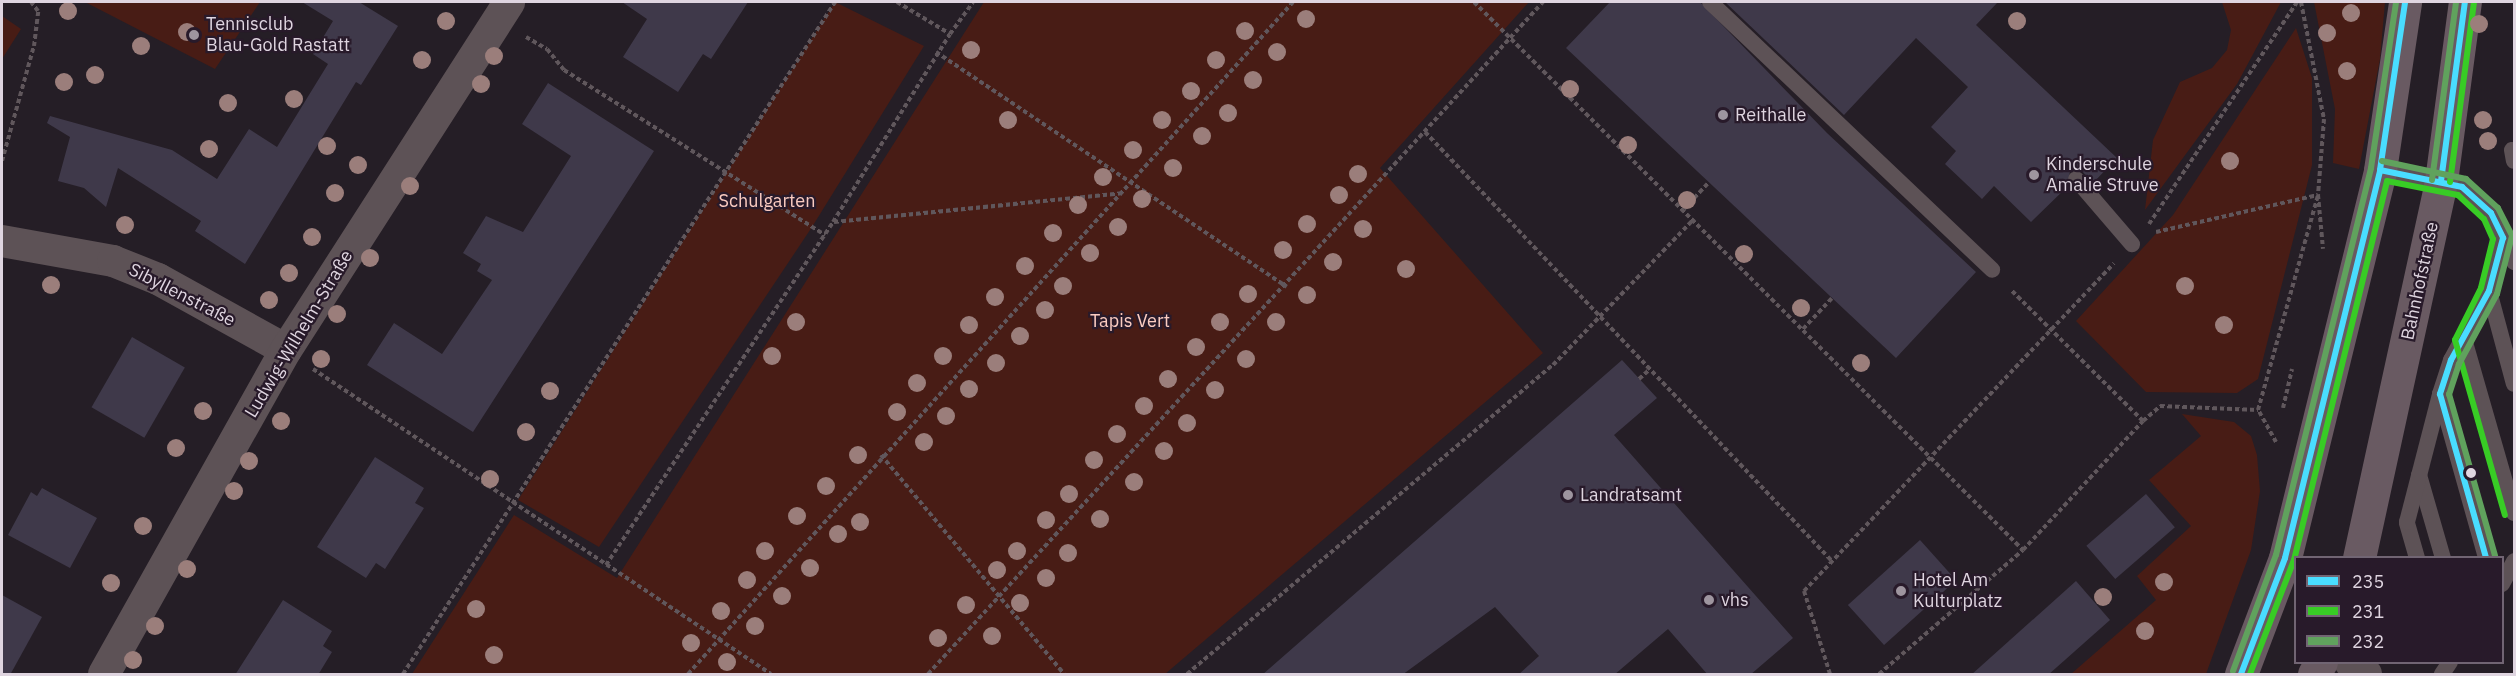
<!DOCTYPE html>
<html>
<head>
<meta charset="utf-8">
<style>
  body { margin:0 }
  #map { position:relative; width:2516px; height:676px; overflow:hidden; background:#251e26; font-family:"IBM Plex Sans",sans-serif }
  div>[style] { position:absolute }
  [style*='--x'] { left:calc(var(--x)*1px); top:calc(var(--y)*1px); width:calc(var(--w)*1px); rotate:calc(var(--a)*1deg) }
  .green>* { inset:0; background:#481c15 }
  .building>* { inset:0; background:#3f394a; transform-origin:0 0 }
  .path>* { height:4px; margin-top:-2px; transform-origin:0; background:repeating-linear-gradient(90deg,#60575c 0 4.5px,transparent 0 7.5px) }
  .service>* { height:16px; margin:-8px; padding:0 8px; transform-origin:8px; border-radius:8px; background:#5d5256 }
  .minor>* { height:32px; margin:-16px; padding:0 16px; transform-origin:16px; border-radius:16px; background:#5d5256 }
  .primary>* { height:33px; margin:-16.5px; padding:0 16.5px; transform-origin:16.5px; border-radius:16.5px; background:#695a62 }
  .bus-1>* { height:6px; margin:-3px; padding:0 3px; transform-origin:3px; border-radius:3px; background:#49ddff }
  .bus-2>* { height:6px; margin:-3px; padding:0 3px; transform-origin:3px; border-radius:3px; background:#38cc25 }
  .bus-3>* { height:6px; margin:-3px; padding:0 3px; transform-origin:3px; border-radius:3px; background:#60a25d }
  .trees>* { width:18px; height:18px; margin:-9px; border-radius:50%; background:#9b7e7b }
  .dots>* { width:16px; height:16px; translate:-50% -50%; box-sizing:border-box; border:3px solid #281a2a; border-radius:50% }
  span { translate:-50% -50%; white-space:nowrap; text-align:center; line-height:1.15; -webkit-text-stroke:4.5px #281a2a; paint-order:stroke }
  .poi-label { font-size:18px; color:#dfd5e0 }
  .left { translate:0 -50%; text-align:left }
  .park-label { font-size:18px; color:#fbccc1 }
  .street-label { font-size:18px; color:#dfd5e0 }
  .frame { position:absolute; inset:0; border:3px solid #dfd5e0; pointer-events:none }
  .legend { position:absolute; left:2294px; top:556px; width:210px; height:108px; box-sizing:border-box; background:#281a2a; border:2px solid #716573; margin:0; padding:8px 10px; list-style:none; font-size:18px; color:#dfd5e0 }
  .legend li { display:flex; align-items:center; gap:12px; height:30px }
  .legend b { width:30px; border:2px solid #716573 }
</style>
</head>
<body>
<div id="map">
  <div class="green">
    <i style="clip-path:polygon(85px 2px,260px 2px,215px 69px)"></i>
    <i style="clip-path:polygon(835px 2px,924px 46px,812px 227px,599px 547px,518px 500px)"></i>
    <i style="clip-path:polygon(984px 2px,1529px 2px,1380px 168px,1543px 353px,1165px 674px,412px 674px,514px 515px,617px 578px)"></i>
    <i style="clip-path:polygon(2222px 2px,2281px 2px,2237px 84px,2145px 210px,2153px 140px,2180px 82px,2212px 68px,2227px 50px,2231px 30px)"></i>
    <i style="clip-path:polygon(2314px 2px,2385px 2px,2380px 59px,2359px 169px,2333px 163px,2335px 109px)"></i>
    <i style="clip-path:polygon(2px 16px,21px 29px,2px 59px)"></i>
    <i style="clip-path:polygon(2296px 28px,2312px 78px,2312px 165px,2258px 379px,2237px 393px,2146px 392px,2076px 321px,2173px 215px)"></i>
    <i style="clip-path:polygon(2182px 414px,2234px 422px,2251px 436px,2257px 455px,2260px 491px,2251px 550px,2206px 674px,2071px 674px,2156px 600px,2137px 576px,2191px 526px,2149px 480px,2201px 436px)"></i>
  </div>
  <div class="building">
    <i style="clip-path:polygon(302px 2px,359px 2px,398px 26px,361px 85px,356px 82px,245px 264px,195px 231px,201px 221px,118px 168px,106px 207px,84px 188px,58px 181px,70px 137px,47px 123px,50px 116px,172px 150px,217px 179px,249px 129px,277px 147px,328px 64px,313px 54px,333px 21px)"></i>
    <i style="clip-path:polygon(622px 2px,748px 2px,711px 59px,703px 54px,678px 92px,623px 57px,647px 19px)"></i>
    <i style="clip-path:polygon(1610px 2px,1700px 2px,1827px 133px,1976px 272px,1896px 358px,1566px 48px)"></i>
    <i style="clip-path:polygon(1725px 2px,1998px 2px,1976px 25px,2117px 158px,2093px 183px,2080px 169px,2070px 171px,2068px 186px,2031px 222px,1994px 186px,1982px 199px,1945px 164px,1956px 151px,1931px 127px,1968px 87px,1916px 38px,1844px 115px)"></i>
    <i style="clip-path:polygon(548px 83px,654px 151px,473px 432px,367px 365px,394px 323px,442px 354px,492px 280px,477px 271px,481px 264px,463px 253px,486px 216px,523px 232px,571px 156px,522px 124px)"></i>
    <i style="left:132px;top:337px;width:61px;height:81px;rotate:30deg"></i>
    <i style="clip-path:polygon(1622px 360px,1657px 398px,1614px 435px,1793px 638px,1750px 675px,1708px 675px,1668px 629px,1614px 675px,1518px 675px,1539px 656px,1495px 607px,1402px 675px,1262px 675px)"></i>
    <i style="clip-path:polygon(375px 457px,424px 488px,415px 503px,424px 508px,385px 569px,376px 563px,366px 578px,317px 547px)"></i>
    <i style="clip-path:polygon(42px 488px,97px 518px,70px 568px,8px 535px,31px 492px,37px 496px)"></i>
    <i style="left:2146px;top:494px;width:44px;height:79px;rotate:49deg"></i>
    <i style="left:1920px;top:540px;width:54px;height:97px;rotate:48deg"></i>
    <i style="clip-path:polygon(2076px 581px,2110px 620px,2048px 675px,1971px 675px)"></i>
    <i style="clip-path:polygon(2px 595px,42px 617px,10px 675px,2px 675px)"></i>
    <i style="clip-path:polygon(283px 600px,332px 631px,323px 646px,332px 652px,318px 675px,235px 675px)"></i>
  </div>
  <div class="path">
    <i style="--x:897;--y:2;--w:62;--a:31.1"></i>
    <i style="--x:950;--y:34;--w:39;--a:-54"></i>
    <i style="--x:1474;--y:2;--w:776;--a:44.95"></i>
    <i style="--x:2301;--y:2;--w:119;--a:78.9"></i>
    <i style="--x:2324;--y:119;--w:76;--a:94.5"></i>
    <i style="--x:2318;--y:195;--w:54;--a:84.7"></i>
    <i style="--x:526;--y:37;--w:24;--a:30"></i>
    <i style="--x:547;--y:49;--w:27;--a:51"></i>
    <i style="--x:564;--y:70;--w:309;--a:32.3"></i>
    <i style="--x:936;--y:52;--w:422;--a:33.8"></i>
    <i style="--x:1425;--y:132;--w:591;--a:46.51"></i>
    <i style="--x:2;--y:161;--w:119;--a:-74.5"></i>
    <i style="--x:34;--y:46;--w:35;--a:-83"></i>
    <i style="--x:38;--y:11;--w:11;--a:-128"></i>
    <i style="--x:1684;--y:209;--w:37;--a:-47"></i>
    <i style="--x:834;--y:222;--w:292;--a:-5.7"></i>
    <i style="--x:2149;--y:224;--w:267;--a:-56.3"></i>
    <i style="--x:2156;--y:232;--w:166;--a:-12.9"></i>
    <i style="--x:1803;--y:329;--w:42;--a:-46.9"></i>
    <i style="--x:313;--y:369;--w:550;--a:33.66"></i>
    <i style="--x:1639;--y:379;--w:15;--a:-42"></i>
    <i style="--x:2283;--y:408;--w:40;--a:-77"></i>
    <i style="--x:2143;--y:421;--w:23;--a:-41"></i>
    <i style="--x:2160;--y:406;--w:98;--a:2.3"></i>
    <i style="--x:2276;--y:442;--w:37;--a:-119"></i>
    <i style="--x:2258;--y:410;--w:223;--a:-74.4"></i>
    <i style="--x:881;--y:455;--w:285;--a:50.1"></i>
    <i style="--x:606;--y:565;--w:411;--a:-56.5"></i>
    <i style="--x:833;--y:222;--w:221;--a:-58.1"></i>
    <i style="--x:403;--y:674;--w:799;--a:-57.26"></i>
    <i style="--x:688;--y:674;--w:904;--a:-48"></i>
    <i style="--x:928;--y:674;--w:911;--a:-47.54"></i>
    <i style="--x:1187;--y:674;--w:479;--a:-40.2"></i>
    <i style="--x:1553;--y:365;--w:203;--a:-46"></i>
    <i style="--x:1830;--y:674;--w:87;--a:-107.4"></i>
    <i style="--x:1804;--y:591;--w:451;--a:-46.6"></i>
    <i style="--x:1879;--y:674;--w:190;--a:-40.7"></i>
    <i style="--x:2023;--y:550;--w:176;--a:-47.1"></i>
    <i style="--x:2143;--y:421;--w:187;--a:-135.2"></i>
  </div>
  <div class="service">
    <i style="--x:1710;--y:2;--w:389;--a:43.5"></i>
    <i style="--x:2512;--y:150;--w:11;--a:80"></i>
    <i style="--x:2380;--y:170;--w:84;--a:11.7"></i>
    <i style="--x:2462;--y:187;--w:39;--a:42"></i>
    <i style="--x:2491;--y:213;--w:54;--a:64.9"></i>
    <i style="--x:2076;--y:179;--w:86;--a:49.3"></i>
    <i style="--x:2489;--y:291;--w:96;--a:75"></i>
    <i style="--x:2464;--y:339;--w:181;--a:74"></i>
    <i style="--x:2440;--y:394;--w:170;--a:74.3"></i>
    <i style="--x:2419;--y:475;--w:86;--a:73.9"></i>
    <i style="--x:2417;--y:558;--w:37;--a:-106"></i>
    <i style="--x:2407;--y:522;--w:132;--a:-75.5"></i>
    <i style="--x:2440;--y:394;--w:36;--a:-72"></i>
    <i style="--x:2451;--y:360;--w:79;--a:-61.2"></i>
    <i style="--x:2489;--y:291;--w:55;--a:-75.2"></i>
    <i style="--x:2502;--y:584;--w:26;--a:-62"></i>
    <i style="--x:2442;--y:674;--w:14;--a:-56"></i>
  </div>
  <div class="minor">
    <i style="--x:2;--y:241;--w:113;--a:10.2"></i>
    <i style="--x:113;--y:261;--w:48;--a:21.8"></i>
    <i style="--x:158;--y:279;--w:146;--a:29"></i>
    <i style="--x:2350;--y:662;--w:20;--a:37"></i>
    <i style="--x:104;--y:674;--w:372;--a:-60.7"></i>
    <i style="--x:286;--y:350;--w:413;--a:-57.3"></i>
  </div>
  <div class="primary">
    <i style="--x:2359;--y:558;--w:386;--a:-77.7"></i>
    <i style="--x:2441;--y:181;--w:181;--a:-82.4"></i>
    <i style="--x:2241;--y:674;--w:124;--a:-69.2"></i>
    <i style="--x:2285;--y:558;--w:399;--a:-76.2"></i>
    <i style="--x:2380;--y:170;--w:170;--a:-81.5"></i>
    <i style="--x:2314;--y:674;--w:14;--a:-60"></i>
  </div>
  <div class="bus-1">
    <i style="--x:2380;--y:170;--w:84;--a:11.7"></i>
    <i style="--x:2462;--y:187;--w:39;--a:42"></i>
    <i style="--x:2491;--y:213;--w:28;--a:64"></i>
    <i style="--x:2503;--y:238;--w:55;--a:104.8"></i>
    <i style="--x:2489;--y:291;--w:79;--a:118.8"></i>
    <i style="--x:2451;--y:360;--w:36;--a:108"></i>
    <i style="--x:2440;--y:394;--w:170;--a:74.3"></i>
    <i style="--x:2441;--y:181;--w:181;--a:-82.4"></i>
    <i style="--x:2241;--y:674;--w:124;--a:-69.2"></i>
    <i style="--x:2285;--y:558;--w:399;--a:-76.2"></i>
    <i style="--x:2380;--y:170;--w:170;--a:-81.5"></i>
  </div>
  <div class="bus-2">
    <i style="--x:2450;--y:182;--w:181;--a:-82.4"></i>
    <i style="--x:2250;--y:674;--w:122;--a:-68.9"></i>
    <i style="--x:2294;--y:560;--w:390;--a:-76.2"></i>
    <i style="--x:2387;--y:181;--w:72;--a:11.2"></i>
    <i style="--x:2458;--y:195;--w:35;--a:43"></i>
    <i style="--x:2484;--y:219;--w:22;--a:66"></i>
    <i style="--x:2493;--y:239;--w:50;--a:103.8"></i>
    <i style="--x:2481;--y:288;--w:58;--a:116.6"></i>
    <i style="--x:2455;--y:340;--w:182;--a:74.1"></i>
  </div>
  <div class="bus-3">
    <i style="--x:2382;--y:161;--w:86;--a:12.1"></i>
    <i style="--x:2466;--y:179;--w:43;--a:42.2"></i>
    <i style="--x:2498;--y:208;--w:31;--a:63"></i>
    <i style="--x:2512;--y:236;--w:60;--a:104.5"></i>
    <i style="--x:2497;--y:294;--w:80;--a:118.5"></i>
    <i style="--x:2459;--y:364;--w:32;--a:108"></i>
    <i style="--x:2449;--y:394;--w:168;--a:74.1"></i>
    <i style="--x:2432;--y:180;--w:180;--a:-82.3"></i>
    <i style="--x:2233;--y:671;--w:124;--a:-69.7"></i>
    <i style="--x:2276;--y:555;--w:398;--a:-76.2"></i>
    <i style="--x:2371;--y:168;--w:168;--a:-81.4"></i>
  </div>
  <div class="trees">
    <i style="left:68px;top:11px"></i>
    <i style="left:2351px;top:13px"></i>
    <i style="left:1306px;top:19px"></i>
    <i style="left:446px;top:21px"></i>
    <i style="left:2017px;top:21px"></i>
    <i style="left:2479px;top:24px"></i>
    <i style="left:1245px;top:31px"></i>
    <i style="left:187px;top:32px"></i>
    <i style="left:2327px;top:33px"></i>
    <i style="left:141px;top:46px"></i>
    <i style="left:971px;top:50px"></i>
    <i style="left:1277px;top:52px"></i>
    <i style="left:494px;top:56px"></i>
    <i style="left:422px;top:60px"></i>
    <i style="left:1216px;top:60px"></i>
    <i style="left:2347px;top:71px"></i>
    <i style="left:95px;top:75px"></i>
    <i style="left:1253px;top:80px"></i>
    <i style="left:64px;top:82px"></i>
    <i style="left:481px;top:84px"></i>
    <i style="left:1570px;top:89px"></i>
    <i style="left:1191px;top:91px"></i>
    <i style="left:294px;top:99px"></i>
    <i style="left:228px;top:103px"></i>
    <i style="left:1228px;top:113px"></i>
    <i style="left:1008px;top:120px"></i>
    <i style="left:1162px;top:120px"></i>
    <i style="left:2483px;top:120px"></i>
    <i style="left:1202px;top:136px"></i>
    <i style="left:2488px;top:141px"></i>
    <i style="left:1628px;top:145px"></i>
    <i style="left:327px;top:146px"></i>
    <i style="left:209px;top:149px"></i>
    <i style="left:1133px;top:150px"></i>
    <i style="left:2230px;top:161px"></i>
    <i style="left:358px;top:165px"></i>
    <i style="left:1173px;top:168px"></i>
    <i style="left:1358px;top:174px"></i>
    <i style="left:1103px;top:177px"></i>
    <i style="left:410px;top:186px"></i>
    <i style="left:335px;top:193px"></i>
    <i style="left:1339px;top:195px"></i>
    <i style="left:1142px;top:199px"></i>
    <i style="left:1687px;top:200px"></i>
    <i style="left:1078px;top:205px"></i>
    <i style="left:1307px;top:224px"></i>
    <i style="left:125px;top:225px"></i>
    <i style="left:1118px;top:227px"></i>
    <i style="left:1363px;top:229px"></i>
    <i style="left:1053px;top:233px"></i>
    <i style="left:312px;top:237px"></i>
    <i style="left:1283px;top:250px"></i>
    <i style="left:1090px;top:253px"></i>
    <i style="left:1744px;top:254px"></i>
    <i style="left:370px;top:258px"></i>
    <i style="left:1333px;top:262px"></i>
    <i style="left:1025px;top:266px"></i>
    <i style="left:1406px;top:269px"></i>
    <i style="left:289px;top:273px"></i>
    <i style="left:51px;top:285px"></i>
    <i style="left:1063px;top:286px"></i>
    <i style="left:2185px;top:286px"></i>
    <i style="left:1248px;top:294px"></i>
    <i style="left:1307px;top:295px"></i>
    <i style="left:995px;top:297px"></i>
    <i style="left:269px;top:300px"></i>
    <i style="left:1801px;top:308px"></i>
    <i style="left:1045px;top:310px"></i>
    <i style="left:337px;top:314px"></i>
    <i style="left:796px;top:322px"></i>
    <i style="left:1220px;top:322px"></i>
    <i style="left:1276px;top:322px"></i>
    <i style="left:969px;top:325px"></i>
    <i style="left:2224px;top:325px"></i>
    <i style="left:1020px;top:336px"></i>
    <i style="left:1196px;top:347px"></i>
    <i style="left:772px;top:356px"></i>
    <i style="left:943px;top:356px"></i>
    <i style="left:321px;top:359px"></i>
    <i style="left:1246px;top:359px"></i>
    <i style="left:996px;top:363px"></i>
    <i style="left:1861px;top:363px"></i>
    <i style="left:1168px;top:379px"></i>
    <i style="left:917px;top:383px"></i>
    <i style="left:969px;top:389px"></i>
    <i style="left:1215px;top:390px"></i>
    <i style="left:550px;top:391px"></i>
    <i style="left:1144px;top:406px"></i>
    <i style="left:203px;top:411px"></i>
    <i style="left:897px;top:412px"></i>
    <i style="left:946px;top:416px"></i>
    <i style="left:281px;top:421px"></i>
    <i style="left:1187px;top:423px"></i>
    <i style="left:526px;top:432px"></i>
    <i style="left:1117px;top:434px"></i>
    <i style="left:924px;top:442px"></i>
    <i style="left:176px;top:448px"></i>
    <i style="left:1164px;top:451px"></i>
    <i style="left:858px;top:455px"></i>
    <i style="left:1094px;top:460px"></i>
    <i style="left:249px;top:461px"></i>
    <i style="left:490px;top:479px"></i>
    <i style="left:1134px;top:482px"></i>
    <i style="left:826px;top:486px"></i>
    <i style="left:234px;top:491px"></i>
    <i style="left:1069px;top:494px"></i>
    <i style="left:797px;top:516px"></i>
    <i style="left:1100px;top:519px"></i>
    <i style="left:1046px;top:520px"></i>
    <i style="left:860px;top:522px"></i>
    <i style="left:143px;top:526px"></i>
    <i style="left:838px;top:534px"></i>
    <i style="left:765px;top:551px"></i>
    <i style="left:1017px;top:551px"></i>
    <i style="left:1068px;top:553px"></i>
    <i style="left:810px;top:568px"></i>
    <i style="left:187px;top:569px"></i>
    <i style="left:997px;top:570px"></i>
    <i style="left:1046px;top:578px"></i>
    <i style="left:747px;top:580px"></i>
    <i style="left:2164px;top:582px"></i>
    <i style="left:111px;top:583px"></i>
    <i style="left:782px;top:596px"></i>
    <i style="left:2103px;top:597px"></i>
    <i style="left:1020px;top:603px"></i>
    <i style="left:966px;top:605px"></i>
    <i style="left:476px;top:609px"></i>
    <i style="left:721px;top:611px"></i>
    <i style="left:155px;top:626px"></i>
    <i style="left:755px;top:626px"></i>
    <i style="left:2145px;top:631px"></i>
    <i style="left:992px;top:636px"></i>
    <i style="left:938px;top:638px"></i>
    <i style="left:691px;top:643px"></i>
    <i style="left:494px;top:655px"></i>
    <i style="left:133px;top:660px"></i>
    <i style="left:727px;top:662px"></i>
  </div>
  <div class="dots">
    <i style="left:194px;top:35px;background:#9e959f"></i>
    <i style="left:1723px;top:115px;background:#9e959f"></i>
    <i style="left:2034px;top:175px;background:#9e959f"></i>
    <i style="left:2471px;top:473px;background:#dfd5e0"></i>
    <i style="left:1568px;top:495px;background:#9e959f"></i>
    <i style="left:1901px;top:591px;background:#9e959f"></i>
    <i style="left:1709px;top:600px;background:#9e959f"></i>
  </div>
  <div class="poi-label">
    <span class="left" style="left:206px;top:35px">Tennisclub<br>Blau-Gold Rastatt</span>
    <span class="left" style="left:1735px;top:115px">Reithalle</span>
    <span class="left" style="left:2046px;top:175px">Kinderschule<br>Amalie Struve</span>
    <span class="left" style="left:1580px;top:495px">Landratsamt</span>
    <span class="left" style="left:1913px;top:591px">Hotel Am<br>Kulturplatz</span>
    <span class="left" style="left:1721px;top:600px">vhs</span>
  </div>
  <div class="park-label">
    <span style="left:767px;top:201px">Schulgarten</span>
    <span style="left:1130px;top:321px">Tapis Vert</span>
  </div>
  <div class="street-label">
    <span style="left:2420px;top:281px;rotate:-78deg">Bahnhofstraße</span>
    <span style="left:182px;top:295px;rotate:27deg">Sibyllenstraße</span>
    <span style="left:299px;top:334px;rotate:-59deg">Ludwig-Wilhelm-Straße</span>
  </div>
  <div class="frame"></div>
  <ul class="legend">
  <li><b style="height:8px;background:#49ddff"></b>235</li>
  <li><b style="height:8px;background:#38cc25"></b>231</li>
  <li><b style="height:8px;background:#60a25d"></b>232</li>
  </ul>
</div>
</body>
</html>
